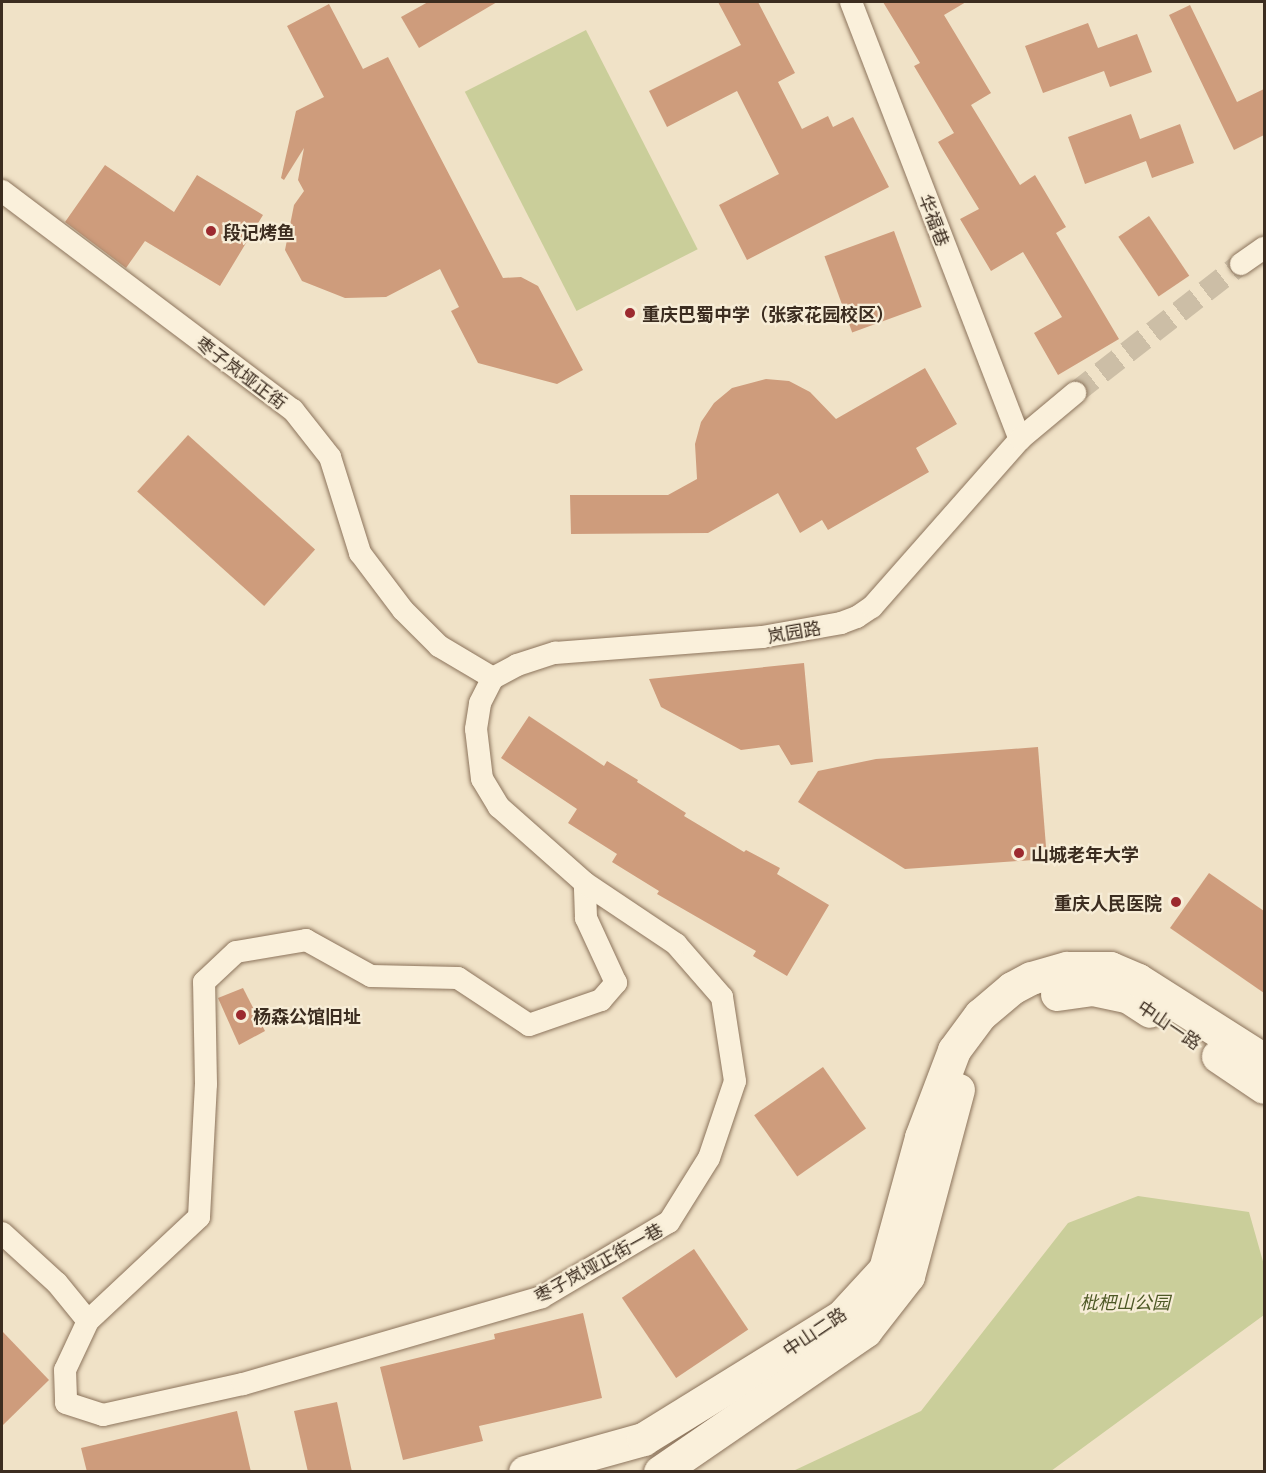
<!DOCTYPE html>
<html>
<head>
<meta charset="utf-8">
<style>
  body { margin:0 }
  #map { position:relative; width:1266px; height:1473px; overflow:hidden; background:#f0e2c7; font-family:Georgia,"Noto Sans SC",serif }
  div>[style] { position:absolute }
  [style*='--x'] { left:calc(var(--x)*1px); top:calc(var(--y)*1px); width:calc(var(--w)*1px); rotate:calc(var(--a)*1deg) }
  .green>* { inset:0; background:#cace9a; transform-origin:0 0 }
  .building>* { inset:0; background:#ce9c7c; transform-origin:0 0 }
  .minor-tunnel>* { height:22px; margin-top:-11px; transform-origin:0; background:repeating-linear-gradient(90deg,#ccbea6 0 22px,transparent 0 33px) }
  .roads { filter:drop-shadow(0 0 2px #8c745c) drop-shadow(0 0 2px #8c745c) }
  .minor>* { height:22px; margin:-11px; padding:0 11px; transform-origin:11px; border-radius:11px; background:#faf0db }
  .secondary>* { height:33px; margin:-16.5px; padding:0 16.5px; transform-origin:16.5px; border-radius:16.5px; background:#faf0db }
  .dots>* { width:16px; height:16px; translate:-50% -50%; box-sizing:border-box; border:3px solid #f7edd7; border-radius:50% }
  span { translate:-50% -50%; white-space:nowrap; text-align:center; line-height:1.15; -webkit-text-stroke:4.5px #f7edd7; paint-order:stroke }
  .street-label { font-size:18px; color:#3c2d20 }
  .poi-label { font-size:18px; color:#3c2d20; font-weight:700 }
  .left { translate:0 -50%; text-align:left }
  .right { translate:-100% -50%; text-align:right }
  .park-label { font-size:18px; color:#4e5926; font-style:italic }
  .frame { position:absolute; inset:0; border:3px solid #3c2d20; pointer-events:none }
</style>
</head>
<body>
<div id="map">
  <div class="green">
    <i style="left:586px;top:30px;width:246px;height:136px;rotate:63deg"></i>
    <i style="clip-path:polygon(1138px 1196px,1249px 1212px,1264px 1265px,1264px 1315px,1051px 1471px,793px 1471px,921px 1411px,1068px 1223px)"></i>
  </div>
  <div class="building">
    <i style="clip-path:polygon(428px 2px,497px 2px,419px 48px,401px 17px)"></i>
    <i style="clip-path:polygon(718px 2px,758px 2px,795px 73px,778px 82px,802px 129px,828px 116px,833px 127px,853px 117px,889px 187px,747px 260px,719px 205px,779px 174px,737px 91px,667px 127px,649px 91px,741px 45px)"></i>
    <i style="clip-path:polygon(883px 2px,966px 2px,944px 15px,991px 93px,971px 105px,1020px 185px,1035px 175px,1066px 227px,1056px 233px,1119px 339px,1058px 375px,1034px 333px,1062px 317px,1023px 252px,991px 271px,960px 219px,979px 209px,938px 142px,954px 133px,914px 66px,920px 63px)"></i>
    <i style="clip-path:polygon(329px 4px,363px 69px,388px 57px,503px 278px,521px 277px,538px 286px,583px 370px,557px 384px,478px 363px,451px 311px,459px 307px,440px 269px,386px 297px,345px 298px,302px 281px,285px 250px,294px 205px,304px 191px,298px 180px,304px 148px,284px 180px,281px 178px,296px 111px,324px 97px,287px 26px)"></i>
    <i style="clip-path:polygon(1190px 5px,1237px 102px,1264px 89px,1264px 135px,1234px 150px,1169px 15px)"></i>
    <i style="clip-path:polygon(1088px 23px,1098px 48px,1137px 34px,1152px 72px,1110px 87px,1104px 71px,1043px 93px,1025px 46px)"></i>
    <i style="clip-path:polygon(1131px 114px,1140px 139px,1180px 124px,1194px 163px,1152px 178px,1146px 161px,1085px 184px,1068px 137px)"></i>
    <i style="clip-path:polygon(105px 165px,174px 212px,197px 175px,263px 215px,220px 286px,145px 241px,126px 268px,65px 222px)"></i>
    <i style="left:1149px;top:216px;width:72px;height:37px;rotate:56deg"></i>
    <i style="left:894px;top:231px;width:81px;height:74px;rotate:70deg"></i>
    <i style="clip-path:polygon(925px 368px,957px 424px,916px 448px,929px 472px,828px 530px,822px 520px,800px 533px,778px 493px,708px 533px,571px 534px,570px 495px,668px 495px,697px 479px,695px 444px,701px 422px,714px 403px,732px 388px,766px 379px,789px 381px,810px 392px,836px 419px)"></i>
    <i style="left:188px;top:435px;width:171px;height:76px;rotate:42deg"></i>
    <i style="clip-path:polygon(804px 663px,813px 762px,791px 765px,779px 745px,741px 750px,661px 707px,649px 679px)"></i>
    <i style="clip-path:polygon(529px 716px,604px 766px,607px 761px,638px 780px,637px 782px,686px 813px,684px 816px,744px 852px,746px 850px,780px 868px,777px 874px,829px 905px,787px 976px,753px 956px,756px 951px,657px 894px,659px 891px,612px 862px,617px 854px,568px 823px,577px 809px,501px 758px)"></i>
    <i style="clip-path:polygon(1038px 747px,1047px 859px,905px 869px,798px 802px,818px 771px,876px 759px)"></i>
    <i style="clip-path:polygon(1209px 873px,1264px 911px,1264px 993px,1170px 928px)"></i>
    <i style="clip-path:polygon(243px 988px,265px 1031px,239px 1045px,218px 998px)"></i>
    <i style="left:823px;top:1067px;width:75px;height:84px;rotate:55deg"></i>
    <i style="left:694px;top:1249px;width:97px;height:87px;rotate:56deg"></i>
    <i style="clip-path:polygon(583px 1313px,602px 1398px,479px 1426px,483px 1441px,403px 1460px,380px 1367px,495px 1339px,494px 1334px)"></i>
    <i style="clip-path:polygon(2px 1331px,49px 1380px,2px 1426px)"></i>
    <i style="clip-path:polygon(337px 1402px,352px 1472px,308px 1472px,294px 1411px)"></i>
    <i style="clip-path:polygon(237px 1411px,251px 1472px,87px 1472px,81px 1448px)"></i>
  </div>
  <div class="minor-tunnel">
    <i style="--x:1075;--y:393;--w:210;--a:-37.9"></i>
  </div>
  <div class="roads">
    <div class="minor">
      <i style="--x:851;--y:2;--w:469;--a:68.9"></i>
      <i style="--x:2;--y:191;--w:364;--a:37"></i>
      <i style="--x:293;--y:410;--w:60;--a:51.8"></i>
      <i style="--x:330;--y:457;--w:101;--a:72.6"></i>
      <i style="--x:360;--y:553;--w:71;--a:53"></i>
      <i style="--x:403;--y:610;--w:51;--a:45"></i>
      <i style="--x:439;--y:646;--w:63;--a:30.7"></i>
      <i style="--x:1241;--y:264;--w:28;--a:-35"></i>
      <i style="--x:493;--y:678;--w:27;--a:-28"></i>
      <i style="--x:517;--y:665;--w:40;--a:-18"></i>
      <i style="--x:555;--y:653;--w:208;--a:-4.4"></i>
      <i style="--x:762;--y:637;--w:80;--a:-10"></i>
      <i style="--x:841;--y:623;--w:17;--a:-21"></i>
      <i style="--x:857;--y:617;--w:18;--a:-34"></i>
      <i style="--x:872;--y:607;--w:224;--a:-48.6"></i>
      <i style="--x:1020;--y:439;--w:72;--a:-39.9"></i>
      <i style="--x:2;--y:1233;--w:74;--a:42.3"></i>
      <i style="--x:57;--y:1283;--w:49;--a:50.8"></i>
      <i style="--x:88;--y:1321;--w:152;--a:-43.1"></i>
      <i style="--x:199;--y:1217;--w:133;--a:-87"></i>
      <i style="--x:206;--y:1084;--w:102;--a:-91.1"></i>
      <i style="--x:204;--y:982;--w:44;--a:-43.2"></i>
      <i style="--x:236;--y:952;--w:71;--a:-9.7"></i>
      <i style="--x:306;--y:940;--w:74;--a:29"></i>
      <i style="--x:371;--y:976;--w:87;--a:1.3"></i>
      <i style="--x:458;--y:978;--w:85;--a:33.5"></i>
      <i style="--x:529;--y:1025;--w:76;--a:-19.1"></i>
      <i style="--x:601;--y:1000;--w:23;--a:-49"></i>
      <i style="--x:616;--y:983;--w:72;--a:-114.8"></i>
      <i style="--x:586;--y:918;--w:35;--a:-92"></i>
      <i style="--x:88;--y:1321;--w:54;--a:115.1"></i>
      <i style="--x:65;--y:1370;--w:33;--a:88"></i>
      <i style="--x:66;--y:1403;--w:39;--a:18"></i>
      <i style="--x:103;--y:1415;--w:143;--a:-12.5"></i>
      <i style="--x:243;--y:1384;--w:311;--a:-16.2"></i>
      <i style="--x:542;--y:1297;--w:147;--a:-30.6"></i>
      <i style="--x:669;--y:1222;--w:75;--a:-58"></i>
      <i style="--x:709;--y:1158;--w:81;--a:-71.3"></i>
      <i style="--x:735;--y:1081;--w:85;--a:-98.8"></i>
      <i style="--x:722;--y:997;--w:70;--a:-131"></i>
      <i style="--x:676;--y:944;--w:110;--a:-146.2"></i>
      <i style="--x:585;--y:883;--w:115;--a:-138.5"></i>
      <i style="--x:499;--y:807;--w:33;--a:-121"></i>
      <i style="--x:482;--y:779;--w:50;--a:-96.8"></i>
      <i style="--x:476;--y:729;--w:26;--a:-81"></i>
      <i style="--x:480;--y:703;--w:28;--a:-63"></i>
    </div>
    <div class="secondary">
      <i style="--x:1057;--y:994;--w:36;--a:-8"></i>
      <i style="--x:1093;--y:989;--w:35;--a:12"></i>
      <i style="--x:1127;--y:996;--w:27;--a:33"></i>
      <i style="--x:1218;--y:1056;--w:55;--a:34"></i>
      <i style="--x:525;--y:1472;--w:123;--a:-15.6"></i>
      <i style="--x:643;--y:1439;--w:234;--a:-31.7"></i>
      <i style="--x:842;--y:1316;--w:64;--a:-47.5"></i>
      <i style="--x:885;--y:1269;--w:137;--a:-74.7"></i>
      <i style="--x:921;--y:1137;--w:93;--a:-69.2"></i>
      <i style="--x:954;--y:1050;--w:44;--a:-53.4"></i>
      <i style="--x:980;--y:1015;--w:42;--a:-40.2"></i>
      <i style="--x:1012;--y:988;--w:21;--a:-28"></i>
      <i style="--x:1031;--y:978;--w:37;--a:-16"></i>
      <i style="--x:1067;--y:968;--w:43;--a:0"></i>
      <i style="--x:1110;--y:968;--w:30;--a:23"></i>
      <i style="--x:1138;--y:980;--w:149;--a:32.4"></i>
      <i style="--x:660;--y:1472;--w:249;--a:-34.5"></i>
      <i style="--x:865;--y:1331;--w:70;--a:-52"></i>
      <i style="--x:908;--y:1276;--w:193;--a:-75"></i>
    </div>
  </div>
  <div class="dots">
    <i style="left:211px;top:231px;background:#9c2a2f"></i>
    <i style="left:630px;top:313px;background:#9c2a2f"></i>
    <i style="left:1019px;top:853px;background:#9c2a2f"></i>
    <i style="left:1176px;top:902px;background:#9c2a2f"></i>
    <i style="left:241px;top:1015px;background:#9c2a2f"></i>
  </div>
  <div class="street-label">
    <span style="left:935px;top:220px;rotate:69deg">华福巷</span>
    <span style="left:242px;top:372px;rotate:37deg">枣子岚垭正街</span>
    <span style="left:794px;top:631px;rotate:-10deg">岚园路</span>
    <span style="left:1170px;top:1024px;rotate:34deg">中山一路</span>
    <span style="left:598px;top:1262px;rotate:-29deg">枣子岚垭正街一巷</span>
    <span style="left:814px;top:1331px;rotate:-34deg">中山二路</span>
  </div>
  <div class="poi-label">
    <span class="left" style="left:223px;top:231px">段记烤鱼</span>
    <span class="left" style="left:642px;top:313px">重庆巴蜀中学（张家花园校区）</span>
    <span class="left" style="left:1031px;top:853px">山城老年大学</span>
    <span class="right" style="left:1162px;top:902px">重庆人民医院</span>
    <span class="left" style="left:253px;top:1015px">杨森公馆旧址</span>
  </div>
  <div class="park-label">
    <span style="left:1125px;top:1301px">枇杷山公园</span>
  </div>
  <div class="frame"></div>
</div>
</body>
</html>
